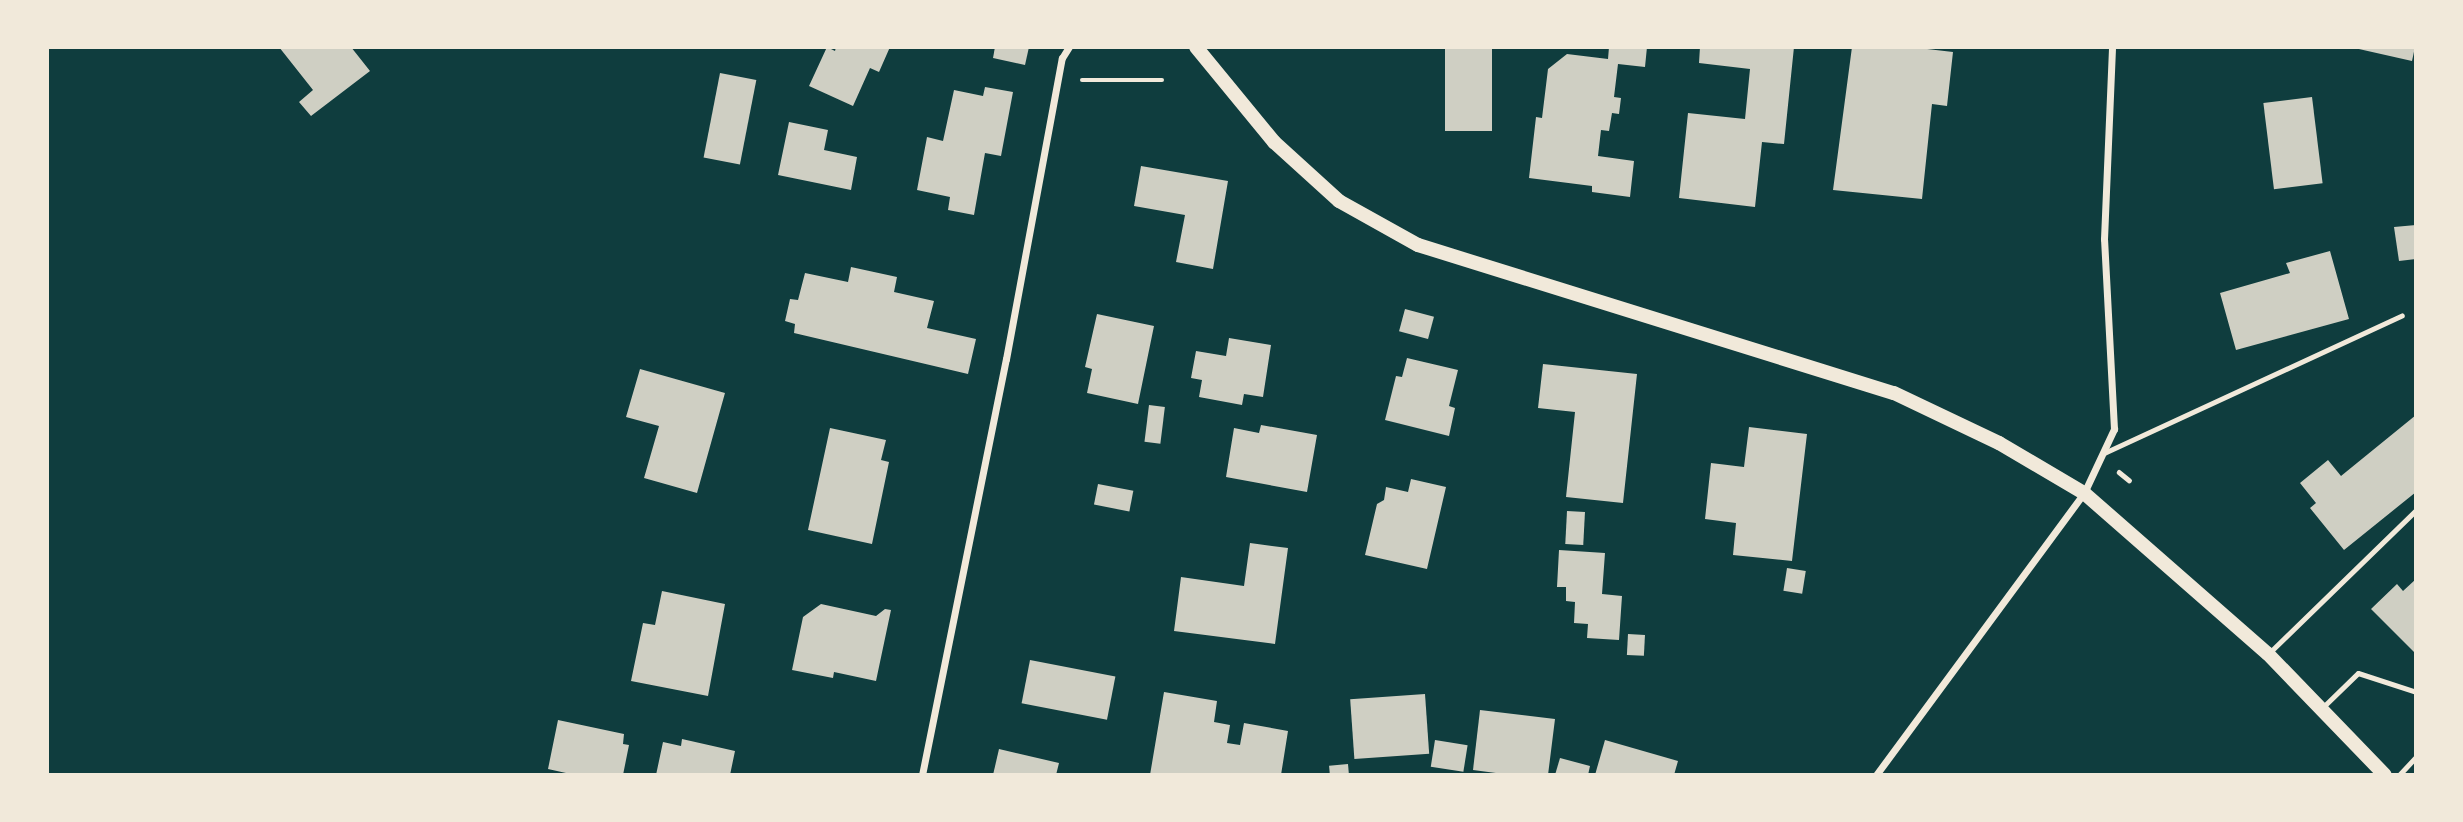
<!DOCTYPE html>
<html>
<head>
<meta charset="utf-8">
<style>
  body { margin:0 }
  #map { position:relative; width:2463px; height:822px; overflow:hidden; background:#0f3d3e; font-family:"DejaVu Sans",sans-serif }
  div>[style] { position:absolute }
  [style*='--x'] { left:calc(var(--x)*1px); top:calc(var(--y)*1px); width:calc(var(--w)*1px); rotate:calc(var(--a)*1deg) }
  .building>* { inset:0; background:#cfcfc3; transform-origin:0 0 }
  .path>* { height:4.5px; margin:-2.25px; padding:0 2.25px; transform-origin:2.25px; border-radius:2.25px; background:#f1e9da }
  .service>* { height:5px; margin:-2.5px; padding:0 2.5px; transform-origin:2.5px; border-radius:2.5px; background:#f1e9da }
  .minor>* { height:7px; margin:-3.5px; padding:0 3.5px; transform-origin:3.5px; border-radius:3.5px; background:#f1e9da }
  .secondary>* { height:14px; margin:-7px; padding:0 7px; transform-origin:7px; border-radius:7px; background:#f1e9da }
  span { translate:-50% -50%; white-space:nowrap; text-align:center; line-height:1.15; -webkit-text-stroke:7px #f1e9da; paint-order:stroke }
  .frame { position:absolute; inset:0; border:49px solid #f1e9da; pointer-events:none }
</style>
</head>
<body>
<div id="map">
  <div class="building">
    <i style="clip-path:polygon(279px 47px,351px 47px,370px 71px,311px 116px,299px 102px,313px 90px)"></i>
    <i style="clip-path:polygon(827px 47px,835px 51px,836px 47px,890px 47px,879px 72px,870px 68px,853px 106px,809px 86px)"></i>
    <i style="clip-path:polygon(995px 47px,1029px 47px,1025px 65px,993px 58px)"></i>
    <i style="left:1445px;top:47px;width:47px;height:84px"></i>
    <i style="clip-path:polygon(1609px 47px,1647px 47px,1645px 67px,1618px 64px,1614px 97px,1621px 98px,1619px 114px,1612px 113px,1609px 131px,1601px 130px,1598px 156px,1634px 161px,1630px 197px,1592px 192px,1592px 186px,1529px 178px,1536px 117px,1542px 118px,1548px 69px,1567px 54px,1608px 59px)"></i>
    <i style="clip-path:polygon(1700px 47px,1794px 47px,1784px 144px,1762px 142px,1755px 207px,1679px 198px,1688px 113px,1745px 119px,1750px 69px,1699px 63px)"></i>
    <i style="clip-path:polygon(1852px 47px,1910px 47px,1953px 52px,1947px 106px,1932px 104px,1922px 199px,1833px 190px)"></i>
    <i style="clip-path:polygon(2350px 47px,2415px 47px,2412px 61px)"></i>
    <i style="left:720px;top:73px;width:37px;height:86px;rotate:11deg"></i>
    <i style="clip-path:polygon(985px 87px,1013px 92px,1001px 156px,985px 153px,974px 215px,948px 210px,950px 197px,917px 190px,927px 137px,943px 141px,954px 90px,983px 96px)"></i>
    <i style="left:2312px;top:97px;width:87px;height:49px;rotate:83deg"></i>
    <i style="clip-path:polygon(789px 122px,828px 130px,824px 150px,857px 157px,851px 190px,778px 175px)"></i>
    <i style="clip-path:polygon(1141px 166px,1228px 181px,1213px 269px,1176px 262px,1185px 215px,1134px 206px)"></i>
    <i style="clip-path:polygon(2416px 225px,2416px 259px,2399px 261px,2394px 227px)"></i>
    <i style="clip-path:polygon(2330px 251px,2349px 319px,2236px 350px,2220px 293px,2290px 273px,2286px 263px)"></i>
    <i style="clip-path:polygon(851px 267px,897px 277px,894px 292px,934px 301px,927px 328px,976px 339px,968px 374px,794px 333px,795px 324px,785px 321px,790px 299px,798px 300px,805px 273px,848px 282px)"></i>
    <i style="left:1405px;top:309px;width:30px;height:23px;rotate:15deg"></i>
    <i style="clip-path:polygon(1097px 314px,1154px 326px,1138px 404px,1087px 393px,1092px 369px,1085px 367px)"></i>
    <i style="clip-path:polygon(1229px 338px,1271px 345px,1263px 397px,1244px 394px,1242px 405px,1199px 397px,1202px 380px,1191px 378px,1196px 351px,1226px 356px)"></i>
    <i style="clip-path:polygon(1407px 358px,1458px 370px,1449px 406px,1455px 408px,1449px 436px,1385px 420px,1396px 376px,1402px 377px)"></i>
    <i style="clip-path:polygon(1543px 364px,1637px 374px,1623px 503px,1566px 497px,1575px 412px,1538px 408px)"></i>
    <i style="clip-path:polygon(640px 369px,725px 393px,697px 493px,644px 478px,659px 426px,626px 417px)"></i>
    <i style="left:1149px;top:405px;width:16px;height:37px;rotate:7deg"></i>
    <i style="clip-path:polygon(2416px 415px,2416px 492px,2344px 550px,2310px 508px,2316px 503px,2300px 483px,2328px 460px,2341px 476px)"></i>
    <i style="clip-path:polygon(1261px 425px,1317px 435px,1307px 492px,1226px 477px,1234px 428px,1259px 433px)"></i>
    <i style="clip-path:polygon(1749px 427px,1807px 434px,1792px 561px,1733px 555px,1736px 523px,1705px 519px,1711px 463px,1744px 467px)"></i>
    <i style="clip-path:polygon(830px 428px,886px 440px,881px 460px,889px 462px,872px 544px,808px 530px)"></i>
    <i style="clip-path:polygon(1411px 479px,1446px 487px,1427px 569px,1365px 555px,1377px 504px,1384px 500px,1386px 487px,1408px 492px)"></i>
    <i style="left:1098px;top:484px;width:36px;height:21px;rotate:11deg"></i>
    <i style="left:1567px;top:511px;width:18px;height:33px;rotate:3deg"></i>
    <i style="clip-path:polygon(1250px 543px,1288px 548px,1275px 644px,1174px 631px,1181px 577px,1244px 586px)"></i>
    <i style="clip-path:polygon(1559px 550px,1605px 553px,1602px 594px,1622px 596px,1619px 640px,1587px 638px,1588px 624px,1574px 623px,1575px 602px,1566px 601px,1566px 587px,1557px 587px)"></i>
    <i style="left:1787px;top:568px;width:19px;height:23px;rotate:9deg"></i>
    <i style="clip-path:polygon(2416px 579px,2416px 654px,2371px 609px,2397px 584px,2403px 591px)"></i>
    <i style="clip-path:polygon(662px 591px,725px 604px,708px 696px,631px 681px,643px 623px,655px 625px)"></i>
    <i style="clip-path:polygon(821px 604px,876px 616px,885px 609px,891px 610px,876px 681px,834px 672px,833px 678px,792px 670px,803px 617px)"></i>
    <i style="left:1628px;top:634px;width:17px;height:21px;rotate:3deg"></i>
    <i style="left:1030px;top:660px;width:87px;height:44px;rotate:11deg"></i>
    <i style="clip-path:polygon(1164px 692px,1217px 701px,1214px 722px,1230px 725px,1227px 743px,1240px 745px,1244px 723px,1288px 731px,1281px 775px,1150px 775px)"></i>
    <i style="left:1425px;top:694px;width:60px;height:75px;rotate:86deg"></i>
    <i style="clip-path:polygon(1480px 710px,1555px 719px,1548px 775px,1511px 775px,1473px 770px)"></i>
    <i style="clip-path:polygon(558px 720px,624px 734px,623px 744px,629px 745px,623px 775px,575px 775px,548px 769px)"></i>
    <i style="clip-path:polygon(682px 739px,735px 751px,730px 775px,656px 775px,663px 742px,681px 746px)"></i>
    <i style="left:1435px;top:740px;width:33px;height:27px;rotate:9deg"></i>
    <i style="clip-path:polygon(1605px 740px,1678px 761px,1674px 775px,1595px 775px)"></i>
    <i style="clip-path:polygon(999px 749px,1059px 763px,1056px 775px,993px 775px)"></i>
    <i style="clip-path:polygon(1560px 758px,1590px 766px,1588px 775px,1555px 775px)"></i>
    <i style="left:1348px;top:764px;width:11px;height:19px;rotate:85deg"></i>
  </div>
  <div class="path">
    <i style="--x:1082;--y:80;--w:80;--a:0"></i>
    <i style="--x:2119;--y:472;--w:13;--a:39"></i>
  </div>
  <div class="service">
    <i style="--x:2104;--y:453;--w:328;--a:-24.8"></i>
    <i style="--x:2268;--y:654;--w:206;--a:-44.2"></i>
    <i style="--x:2322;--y:708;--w:50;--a:-44.2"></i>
    <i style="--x:2358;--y:673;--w:61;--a:18.1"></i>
    <i style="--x:2399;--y:775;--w:25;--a:-47"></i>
  </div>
  <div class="minor">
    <i style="--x:922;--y:775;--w:424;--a:-78.6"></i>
    <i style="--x:1006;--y:359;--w:306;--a:-79.5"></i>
    <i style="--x:1062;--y:58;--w:13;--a:-58"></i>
    <i style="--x:1876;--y:775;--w:350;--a:-53.6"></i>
    <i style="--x:2084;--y:493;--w:71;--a:-64.9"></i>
    <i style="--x:2114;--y:429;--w:190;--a:-93"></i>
    <i style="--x:2104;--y:239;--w:192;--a:-87.6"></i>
  </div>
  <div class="secondary">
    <i style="--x:1196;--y:47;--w:123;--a:50.6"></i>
    <i style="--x:1274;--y:142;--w:88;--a:42.2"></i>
    <i style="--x:1339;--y:201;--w:90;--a:29.1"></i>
    <i style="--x:1418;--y:245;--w:498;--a:17.3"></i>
    <i style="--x:1894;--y:393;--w:116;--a:25.5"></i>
    <i style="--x:1999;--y:443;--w:99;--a:30.5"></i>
    <i style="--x:2084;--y:493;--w:244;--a:41.2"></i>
    <i style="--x:2268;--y:654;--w:168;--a:46"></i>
  </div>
  <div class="frame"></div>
</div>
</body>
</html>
